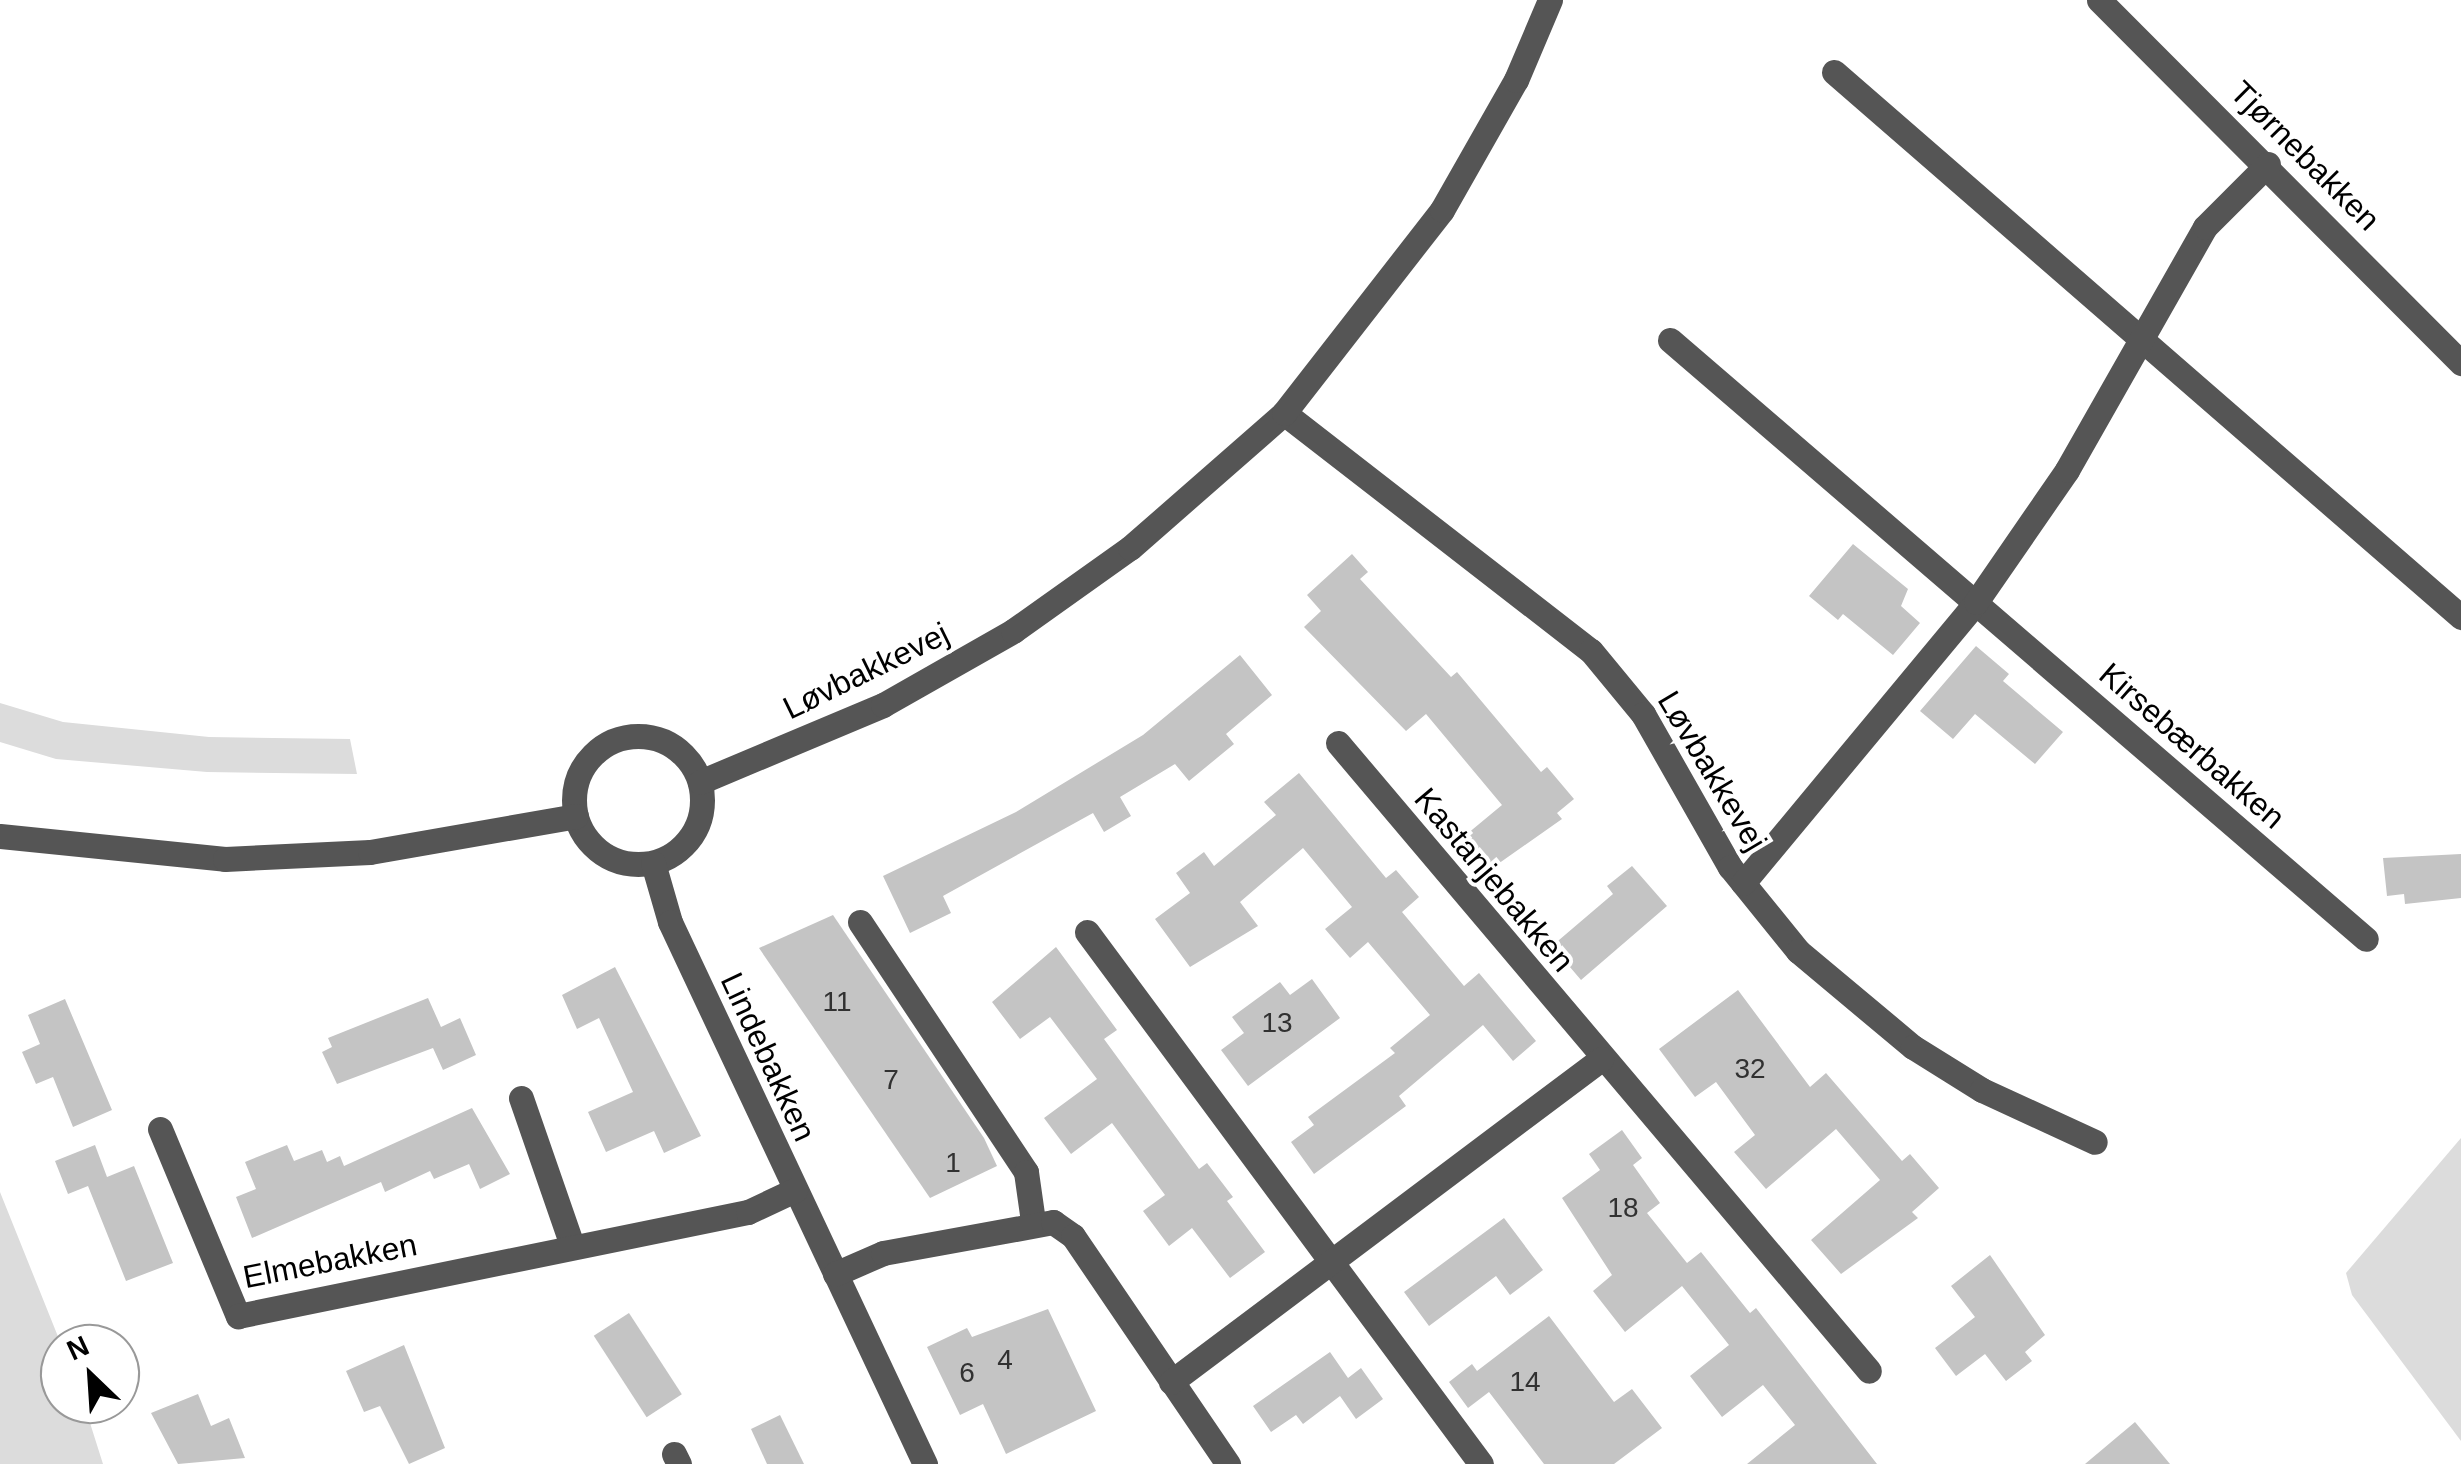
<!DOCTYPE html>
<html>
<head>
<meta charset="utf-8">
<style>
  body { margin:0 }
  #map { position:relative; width:2461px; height:1464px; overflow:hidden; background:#fff; font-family:Helvetica,sans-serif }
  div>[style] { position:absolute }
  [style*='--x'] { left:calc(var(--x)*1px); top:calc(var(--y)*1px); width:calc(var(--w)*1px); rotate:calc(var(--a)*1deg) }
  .green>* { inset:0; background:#dcdcdc }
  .building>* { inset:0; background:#c4c4c4; transform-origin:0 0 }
  .minor>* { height:25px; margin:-12.5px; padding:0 12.5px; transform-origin:12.5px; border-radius:12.5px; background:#555 }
  .minor>.ring { margin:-12.5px; padding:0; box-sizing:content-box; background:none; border:25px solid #555; border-radius:50% }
  span { translate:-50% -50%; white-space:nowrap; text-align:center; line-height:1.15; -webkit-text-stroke:8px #fff; paint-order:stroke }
  .number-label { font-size:28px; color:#313131 }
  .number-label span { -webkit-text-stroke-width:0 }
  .street-label { font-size:32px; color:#000 }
  .north { position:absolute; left:40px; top:1324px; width:100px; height:100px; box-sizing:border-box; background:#fff; border:2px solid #999; border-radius:50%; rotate:335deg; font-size:28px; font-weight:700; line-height:40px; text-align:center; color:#000 }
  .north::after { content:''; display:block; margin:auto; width:35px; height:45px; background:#000; clip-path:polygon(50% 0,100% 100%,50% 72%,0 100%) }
</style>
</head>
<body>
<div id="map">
  <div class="green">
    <i style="clip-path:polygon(0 703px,63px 722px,209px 737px,350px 739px,357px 774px,207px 772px,56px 759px,0 742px)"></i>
    <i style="clip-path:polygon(2461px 1138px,2461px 1441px,2352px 1295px,2346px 1273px)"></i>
    <i style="clip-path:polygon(0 1192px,61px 1344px,60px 1404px,84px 1404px,103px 1464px,0 1464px)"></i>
  </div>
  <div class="building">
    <i style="clip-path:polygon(1853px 544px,1908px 589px,1901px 606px,1920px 623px,1893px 655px,1843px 614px,1838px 620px,1809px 596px)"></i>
    <i style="clip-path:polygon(1352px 554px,1368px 572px,1360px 579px,1451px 677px,1457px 672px,1541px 772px,1547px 767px,1574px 799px,1557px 813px,1562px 819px,1488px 871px,1461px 839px,1502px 805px,1426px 714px,1406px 731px,1304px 627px,1321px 611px,1307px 595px)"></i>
    <i style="clip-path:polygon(1976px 646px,2009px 674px,2003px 681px,2063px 732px,2035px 764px,1975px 714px,1953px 739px,1920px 711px)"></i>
    <i style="clip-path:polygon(1240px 655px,1272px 695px,1226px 734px,1234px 744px,1189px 781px,1175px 764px,1120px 797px,1131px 816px,1104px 832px,1093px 813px,943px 896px,951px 913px,910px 933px,883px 876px,1016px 812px,1143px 735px)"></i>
    <i style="clip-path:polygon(1299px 773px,1386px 878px,1396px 870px,1419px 897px,1402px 912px,1464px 986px,1479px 973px,1536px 1041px,1513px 1061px,1483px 1025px,1399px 1096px,1406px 1106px,1314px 1174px,1291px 1142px,1314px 1125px,1308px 1117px,1395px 1053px,1390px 1048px,1430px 1015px,1368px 942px,1350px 958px,1325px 929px,1352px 907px,1303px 848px,1240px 902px,1258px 926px,1190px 967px,1155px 919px,1190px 893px,1176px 873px,1204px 852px,1214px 866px,1276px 815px,1264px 802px)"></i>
    <i style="clip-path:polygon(2461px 854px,2461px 898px,2405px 904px,2404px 894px,2387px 896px,2383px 858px)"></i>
    <i style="clip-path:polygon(1632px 866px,1667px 906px,1581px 980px,1552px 946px,1613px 894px,1607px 886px)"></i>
    <i style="clip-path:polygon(833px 915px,984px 1138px,997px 1166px,930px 1198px,759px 948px)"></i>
    <i style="clip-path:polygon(1056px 947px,1117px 1030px,1104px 1039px,1199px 1169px,1207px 1163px,1233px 1197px,1227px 1201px,1265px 1252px,1230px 1278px,1192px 1228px,1169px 1246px,1143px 1211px,1165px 1195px,1112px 1123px,1071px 1154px,1044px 1118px,1097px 1079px,1050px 1017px,1020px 1039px,992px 1002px)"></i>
    <i style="clip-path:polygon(615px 967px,701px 1136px,664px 1153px,654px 1131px,606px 1152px,588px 1112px,633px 1092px,599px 1018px,577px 1029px,562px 995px)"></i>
    <i style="clip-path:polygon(1312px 979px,1340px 1018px,1248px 1086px,1221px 1050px,1244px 1033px,1232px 1017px,1280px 982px,1290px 995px)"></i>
    <i style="clip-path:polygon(1738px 990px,1810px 1087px,1826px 1073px,1902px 1161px,1910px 1154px,1939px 1188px,1912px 1212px,1918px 1218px,1841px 1274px,1811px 1240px,1880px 1180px,1836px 1129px,1766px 1189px,1734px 1152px,1755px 1135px,1716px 1082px,1695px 1097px,1659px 1049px)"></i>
    <i style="clip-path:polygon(428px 998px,441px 1027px,460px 1018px,476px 1055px,443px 1070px,433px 1048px,337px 1084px,322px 1052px,332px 1047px,328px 1038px)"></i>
    <i style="clip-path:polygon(65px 999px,112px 1110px,73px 1127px,53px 1077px,36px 1084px,22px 1052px,40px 1044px,28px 1015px)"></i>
    <i style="clip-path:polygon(472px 1108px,510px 1174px,480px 1189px,469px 1164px,434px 1179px,430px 1171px,385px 1192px,381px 1182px,252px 1238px,236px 1197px,256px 1189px,245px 1162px,287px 1145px,294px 1161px,322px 1150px,327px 1162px,340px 1156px,344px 1166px)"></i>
    <i style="clip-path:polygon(1622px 1130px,1642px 1158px,1633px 1165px,1660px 1203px,1647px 1213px,1687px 1263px,1701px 1252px,1750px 1313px,1756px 1308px,1877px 1464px,1747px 1464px,1795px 1425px,1763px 1385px,1722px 1417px,1690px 1376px,1729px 1345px,1682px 1286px,1625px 1332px,1593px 1291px,1612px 1275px,1562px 1198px,1600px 1170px,1589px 1154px)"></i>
    <i style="clip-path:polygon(95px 1145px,107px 1177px,134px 1166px,173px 1263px,126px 1281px,88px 1186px,68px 1194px,55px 1161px)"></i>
    <i style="clip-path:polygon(1504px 1218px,1543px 1270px,1510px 1295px,1496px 1276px,1429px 1326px,1404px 1292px)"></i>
    <i style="clip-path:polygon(1990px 1255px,2045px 1335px,2025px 1352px,2032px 1361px,2006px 1381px,1985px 1354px,1956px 1376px,1935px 1348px,1975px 1317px,1951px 1286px)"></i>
    <i style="clip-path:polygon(1048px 1309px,1096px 1411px,1006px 1454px,983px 1404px,960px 1415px,927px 1347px,967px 1328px,972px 1337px)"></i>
    <i style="left:629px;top:1313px;width:97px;height:42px;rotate:57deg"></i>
    <i style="clip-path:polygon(1549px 1316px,1614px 1402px,1632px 1389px,1662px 1428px,1614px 1464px,1544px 1464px,1489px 1392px,1468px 1408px,1449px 1382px,1472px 1364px,1477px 1371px)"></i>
    <i style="clip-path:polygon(404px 1345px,445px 1448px,409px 1464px,380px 1406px,364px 1412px,346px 1371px)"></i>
    <i style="clip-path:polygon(1330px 1352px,1348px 1378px,1361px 1368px,1383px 1399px,1356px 1419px,1340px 1396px,1303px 1424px,1296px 1415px,1271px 1432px,1253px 1406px)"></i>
    <i style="clip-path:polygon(198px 1394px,211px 1426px,229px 1418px,245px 1458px,178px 1464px,151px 1413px)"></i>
    <i style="clip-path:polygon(780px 1415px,804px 1464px,767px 1464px,751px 1429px)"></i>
    <i style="clip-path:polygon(2135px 1422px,2170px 1464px,2085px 1464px)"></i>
  </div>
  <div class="minor">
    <i style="--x:2099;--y:0;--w:513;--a:45.08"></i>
    <i style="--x:1834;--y:72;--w:831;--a:41"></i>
    <i style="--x:1670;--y:340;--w:918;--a:40.72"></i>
    <i style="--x:1284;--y:413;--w:388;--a:37.8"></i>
    <i style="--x:1591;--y:651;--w:82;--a:50.5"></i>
    <i style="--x:1643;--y:714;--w:176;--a:60.4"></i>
    <i style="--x:1730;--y:867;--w:108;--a:51"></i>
    <i style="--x:1798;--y:951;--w:150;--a:39.9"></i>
    <i style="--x:1913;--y:1047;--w:81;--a:31.9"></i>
    <i style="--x:1982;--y:1090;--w:124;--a:24.7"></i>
    <i class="ring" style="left:574px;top:736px;width:103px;height:103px"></i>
    <i style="--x:1338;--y:743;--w:822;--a:49.78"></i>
    <i style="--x:700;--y:782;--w:199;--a:-22.8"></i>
    <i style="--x:883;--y:705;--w:150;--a:-29.6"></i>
    <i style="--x:1013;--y:631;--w:143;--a:-35.4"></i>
    <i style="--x:1130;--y:548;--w:205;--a:-41.2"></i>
    <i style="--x:1284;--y:413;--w:257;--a:-52.1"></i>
    <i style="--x:1442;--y:210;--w:150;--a:-60.4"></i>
    <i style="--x:1516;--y:80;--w:87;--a:-67"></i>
    <i style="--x:0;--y:836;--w:226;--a:5.8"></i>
    <i style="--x:225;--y:859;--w:145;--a:-2.8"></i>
    <i style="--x:370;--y:852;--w:209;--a:-9.9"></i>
    <i style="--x:653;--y:863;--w:61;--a:73.9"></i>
    <i style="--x:670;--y:922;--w:599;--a:64.8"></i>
    <i style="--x:1743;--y:883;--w:365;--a:-50.3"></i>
    <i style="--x:1976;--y:602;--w:160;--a:-55.4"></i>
    <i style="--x:2067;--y:470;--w:279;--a:-60.4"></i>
    <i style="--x:2205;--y:227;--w:89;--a:-45"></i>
    <i style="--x:860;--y:922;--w:300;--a:56.4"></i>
    <i style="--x:1026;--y:1172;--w:49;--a:81.9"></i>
    <i style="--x:1087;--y:932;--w:662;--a:53.48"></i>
    <i style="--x:521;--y:1098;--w:156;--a:70.9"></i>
    <i style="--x:160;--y:1129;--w:203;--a:67.4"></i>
    <i style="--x:238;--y:1316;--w:520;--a:-11.53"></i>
    <i style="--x:748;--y:1212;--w:52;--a:-25.1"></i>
    <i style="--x:835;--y:1274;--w:52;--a:-23.6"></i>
    <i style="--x:883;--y:1253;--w:173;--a:-10.3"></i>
    <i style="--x:1053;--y:1222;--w:24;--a:35"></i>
    <i style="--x:1073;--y:1236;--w:276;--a:55.8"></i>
    <i style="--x:1171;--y:1382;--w:538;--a:-36.91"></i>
    <i style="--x:674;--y:1454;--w:11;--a:63"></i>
  </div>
  <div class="number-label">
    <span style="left:837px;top:1002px">11</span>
    <span style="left:1277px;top:1023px">13</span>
    <span style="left:1750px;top:1069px">32</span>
    <span style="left:891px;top:1080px">7</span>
    <span style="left:953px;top:1163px">1</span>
    <span style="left:1623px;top:1208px">18</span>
    <span style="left:1005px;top:1360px">4</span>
    <span style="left:967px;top:1373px">6</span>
    <span style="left:1525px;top:1382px">14</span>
  </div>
  <div class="street-label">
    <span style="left:2305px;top:156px;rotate:45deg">Tjørnebakken</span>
    <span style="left:866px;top:671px;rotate:-26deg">Løvbakkevej</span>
    <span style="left:2192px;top:746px;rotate:41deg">Kirsebærbakken</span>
    <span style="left:1712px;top:771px;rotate:59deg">Løvbakkevej</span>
    <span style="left:1494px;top:880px;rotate:50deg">Kastanjebakken</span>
    <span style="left:768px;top:1057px;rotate:65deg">Lindebakken</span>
    <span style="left:330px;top:1261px;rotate:-11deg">Elmebakken</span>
  </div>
  <div class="north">N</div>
</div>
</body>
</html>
